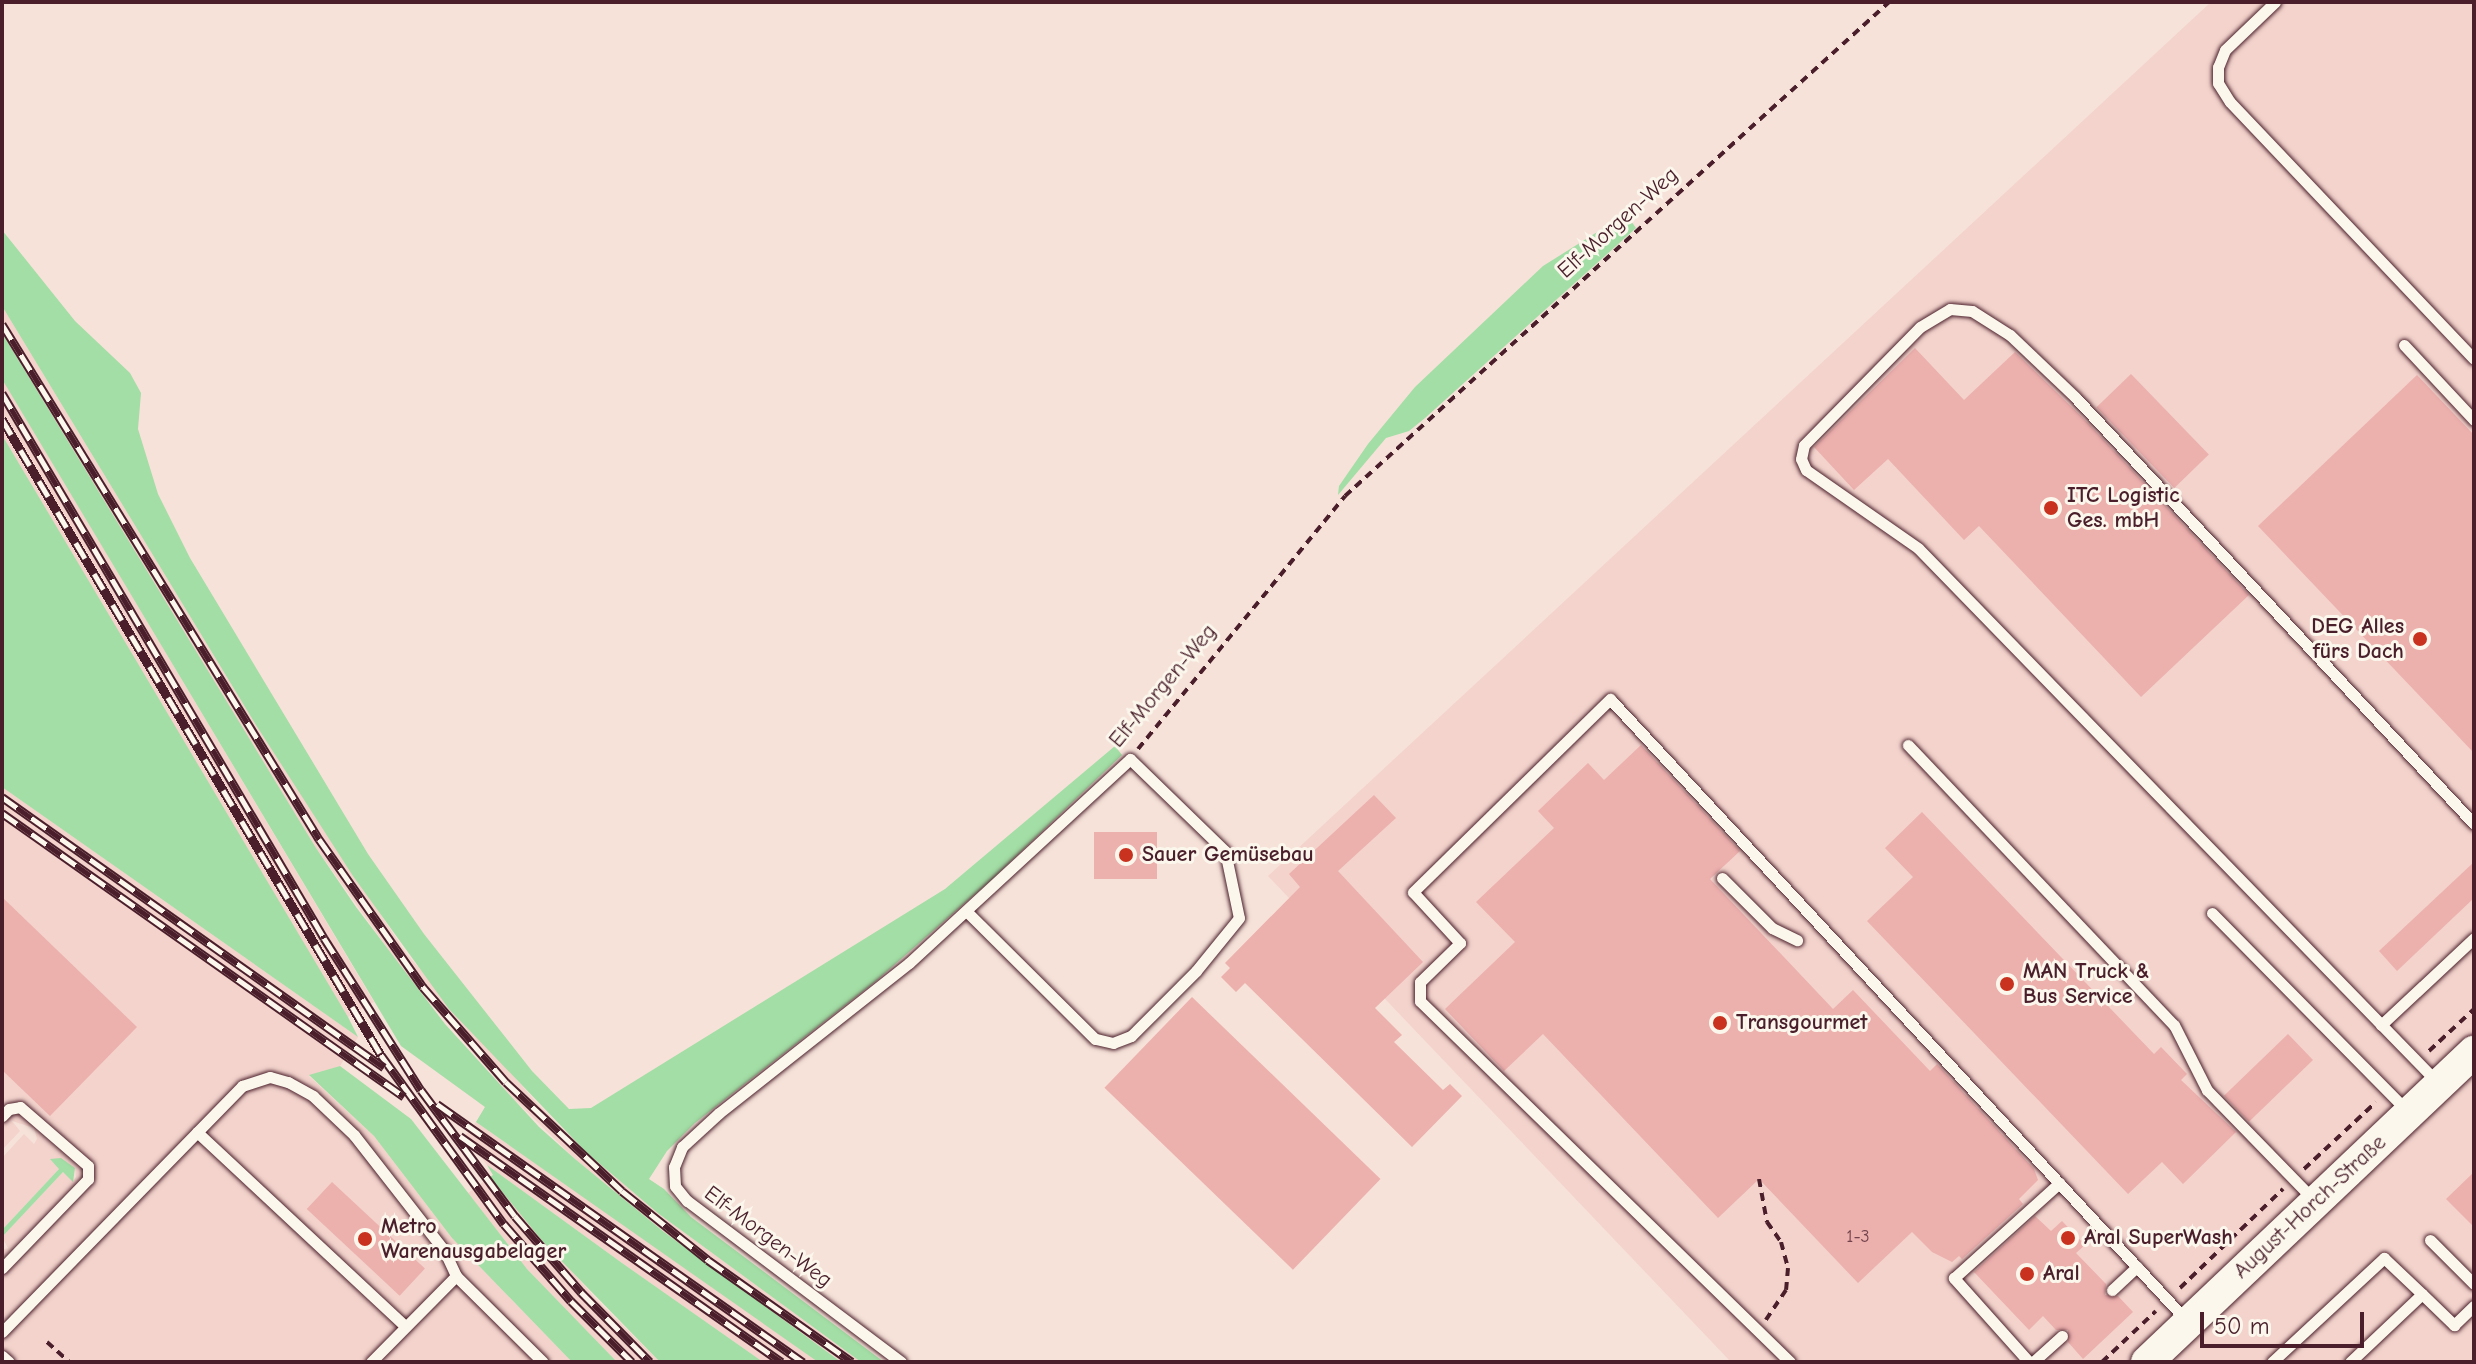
<!DOCTYPE html>
<html>
<head>
<meta charset="utf-8">
<style>
  body { margin:0 }
  #map { position:relative; width:2476px; height:1364px; overflow:hidden; background:#f6e2d9; font-family:"Comic Neue",sans-serif }
  div>[style] { position:absolute }
  [style*='--x'] { left:calc(var(--x)*1px); top:calc(var(--y)*1px); width:calc(var(--w)*1px); rotate:calc(var(--a)*1deg) }
  .built>* { inset:0; background:#f3d3cc }
  .green>* { inset:0; background:#a2dea5 }
  .building>* { inset:0; background:#ecb0ad; transform-origin:0 0 }
  .path>* { height:4px; margin-top:-2px; transform-origin:0; background:repeating-linear-gradient(90deg,#4a1f2b 0 8px,transparent 0 14px) }
  .roads { filter:drop-shadow(0 0 2px #4a1f2b) drop-shadow(0 0 2px #4a1f2b) }
  .lane>* { height:11px; margin:-5.5px; padding:0 5.5px; transform-origin:5.5px; border-radius:5.5px; background:#fbf7ec }
  .secondary>* { height:32px; margin:-16px; padding:0 16px; transform-origin:16px; border-radius:16px; background:#fbf7ec }
  .rail>* { height:9px; margin-top:-4.5px; transform-origin:0; background:repeating-linear-gradient(90deg,#fbf7ec 0 18px,#4a1f2b 0 36px); box-sizing:border-box; border-block:2px solid #4a1f2b }
  .dots>* { width:22px; height:22px; translate:-50% -50%; box-sizing:border-box; border:4px solid #fbf7ec; border-radius:50% }
  span { translate:-50% -50%; white-space:nowrap; text-align:center; line-height:1.15; -webkit-text-stroke:6px #fbf7ec; paint-order:stroke }
  .number-label { font-size:18px; color:#72434c }
  .number-label span { -webkit-text-stroke-width:0 }
  .street-label { font-size:22px; color:#4a1f2b }
  .poi-label { font-size:22px; color:#4a1f2b; font-weight:700 }
  .left { translate:0 -50%; text-align:left }
  .right { translate:-100% -50%; text-align:right }
  .frame { position:absolute; inset:0; border:4px solid #4a1f2b; pointer-events:none }
  .scale { position:absolute; left:2200px; top:1312px; width:164px; height:36px; box-sizing:border-box; border:4px solid #4a1f2b; border-top:0; padding-left:10px; font-size:24px; line-height:28px; white-space:nowrap; color:#4a1f2b; -webkit-text-stroke:6px #fbf7ec; paint-order:stroke }
</style>
</head>
<body>
<div id="map">
  <div class="built">
    <i style="clip-path:polygon(2211px 2px,2474px 2px,2474px 1362px,1731px 1362px,1268px 876px)"></i>
    <i style="clip-path:polygon(2px 306px,256px 725px,406px 953px,537px 1103px,587px 1153px,659px 1214px,861px 1362px,841px 1362px,664px 1232px,575px 1159px,511px 1096px,413px 984px,316px 848px,74px 453px,2px 333px)"></i>
    <i style="clip-path:polygon(2px 378px,374px 1002px,348px 1017px,310px 957px,2px 435px)"></i>
    <i style="clip-path:polygon(2px 787px,358px 1037px,340px 1066px,309px 1076px,374px 1136px,452px 1238px,572px 1362px,2px 1362px,2px 1250px,8px 1248px,2px 1237px,63px 1172px,73px 1181px,76px 1177px,75px 1168px,51px 1160px,60px 1168px,2px 1230px,2px 1158px,24px 1134px,34px 1144px,37px 1139px,34px 1128px,12px 1121px,20px 1131px,2px 1150px)"></i>
    <i style="clip-path:polygon(476px 1122px,724px 1295px,818px 1362px,763px 1362px,622px 1263px,487px 1165px,465px 1136px)"></i>
    <i style="clip-path:polygon(490px 1177px,596px 1299px,660px 1362px,617px 1362px,527px 1269px,468px 1193px)"></i>
  </div>
  <div class="green">
    <i style="clip-path:polygon(1626px 214px,1636px 228px,1425px 418px,1409px 431px,1386px 438px,1338px 495px,1339px 486px,1368px 444px,1415px 387px,1543px 266px)"></i>
    <i style="clip-path:polygon(2px 230px,75px 321px,130px 373px,141px 393px,138px 429px,158px 494px,190px 558px,368px 854px,424px 934px,532px 1071px,569px 1109px,591px 1108px,945px 889px,1115px 746px,1122px 755px,991px 880px,876px 981px,695px 1123px,667px 1151px,649px 1179px,664px 1189px,691px 1217px,884px 1362px,861px 1362px,659px 1214px,587px 1153px,449px 1009px,353px 876px,256px 725px,2px 306px)"></i>
    <i style="clip-path:polygon(2px 333px,316px 848px,356px 907px,445px 1024px,539px 1127px,575px 1159px,664px 1232px,841px 1362px,818px 1362px,476px 1122px,485px 1107px,401px 1046px,2px 379px)"></i>
    <i style="clip-path:polygon(2px 435px,348px 1017px,358px 1037px,2px 787px)"></i>
    <i style="clip-path:polygon(340px 1066px,411px 1119px,527px 1269px,617px 1362px,572px 1362px,452px 1238px,374px 1136px,309px 1075px)"></i>
    <i style="clip-path:polygon(61px 1158px,75px 1168px,73px 1182px,63px 1172px,2px 1237px,2px 1230px,59px 1169px,50px 1159px)"></i>
    <i style="clip-path:polygon(487px 1165px,622px 1263px,763px 1362px,660px 1362px,544px 1243px,490px 1177px,493px 1175px)"></i>
  </div>
  <div class="building">
    <i style="clip-path:polygon(1915px 348px,1964px 400px,2015px 352px,2084px 419px,2249px 595px,2141px 697px,1979px 526px,1964px 540px,1888px 459px,1854px 490px,1814px 447px)"></i>
    <i style="left:2131px;top:374px;width:112px;height:48px;rotate:46deg"></i>
    <i style="clip-path:polygon(2417px 375px,2474px 435px,2474px 753px,2258px 526px)"></i>
    <i style="clip-path:polygon(1641px 745px,1740px 851px,1710px 879px,1833px 1009px,1853px 990px,1930px 1071px,1937px 1064px,2034px 1169px,2038px 1180px,2019px 1199px,2023px 1204px,1962px 1259px,1959px 1256px,1952px 1262px,1932px 1252px,1912px 1232px,1858px 1283px,1759px 1179px,1718px 1218px,1543px 1034px,1504px 1071px,1445px 1009px,1515px 942px,1476px 902px,1554px 828px,1538px 811px,1588px 763px,1604px 780px)"></i>
    <i style="clip-path:polygon(1374px 795px,1396px 818px,1338px 871px,1423px 962px,1375px 1008px,1402px 1035px,1394px 1042px,1443px 1090px,1450px 1084px,1462px 1096px,1412px 1147px,1245px 983px,1236px 992px,1221px 977px,1230px 968px,1225px 963px,1300px 887px,1289px 874px)"></i>
    <i style="clip-path:polygon(1922px 812px,2154px 1054px,2161px 1047px,2187px 1074px,2181px 1080px,2236px 1132px,2183px 1184px,2162px 1162px,2128px 1194px,1867px 921px,1913px 877px,1885px 848px)"></i>
    <i style="left:1094px;top:832px;width:63px;height:47px"></i>
    <i style="clip-path:polygon(2474px 862px,2474px 898px,2397px 971px,2379px 951px)"></i>
    <i style="clip-path:polygon(2px 897px,137px 1027px,50px 1116px,2px 1070px)"></i>
    <i style="left:1192px;top:997px;width:262px;height:126px;rotate:44deg"></i>
    <i style="left:2288px;top:1034px;width:36px;height:89px;rotate:46deg"></i>
    <i style="clip-path:polygon(2474px 1172px,2474px 1227px,2446px 1199px)"></i>
    <i style="left:332px;top:1182px;width:127px;height:37px;rotate:43deg"></i>
    <i style="clip-path:polygon(2035px 1216px,2051px 1231px,2062px 1221px,2085px 1245px,2076px 1253px,2106px 1284px,2105px 1295px,2118px 1296px,2133px 1312px,2083px 1359px,2068px 1342px,2068px 1330px,2056px 1330px,2043px 1316px,2029px 1330px,1974px 1272px)"></i>
  </div>
  <div class="path">
    <i style="--x:1138;--y:749;--w:327;--a:-50.7"></i>
    <i style="--x:1345;--y:496;--w:735;--a:-42.24"></i>
    <i style="--x:2429;--y:1051;--w:62;--a:-43"></i>
    <i style="--x:2304;--y:1169;--w:98;--a:-42.9"></i>
    <i style="--x:1759;--y:1179;--w:44;--a:79.5"></i>
    <i style="--x:1767;--y:1222;--w:24;--a:55"></i>
    <i style="--x:1781;--y:1242;--w:27;--a:75"></i>
    <i style="--x:1788;--y:1268;--w:22;--a:95"></i>
    <i style="--x:1786;--y:1290;--w:36;--a:124"></i>
    <i style="--x:2180;--y:1288;--w:143;--a:-43.9"></i>
    <i style="--x:47;--y:1342;--w:30;--a:42"></i>
    <i style="--x:2102;--y:1362;--w:74;--a:-43.4"></i>
  </div>
  <div class="roads">
    <div class="lane">
      <i style="--x:2275;--y:2;--w:69;--a:136.2"></i>
      <i style="--x:2225;--y:50;--w:18;--a:112"></i>
      <i style="--x:2218;--y:67;--w:16;--a:90"></i>
      <i style="--x:2218;--y:83;--w:22;--a:58"></i>
      <i style="--x:2230;--y:102;--w:354;--a:46.5"></i>
      <i style="--x:2404;--y:345;--w:103;--a:47"></i>
      <i style="--x:1908;--y:745;--w:386;--a:46.5"></i>
      <i style="--x:2174;--y:1025;--w:73;--a:63.1"></i>
      <i style="--x:2207;--y:1090;--w:155;--a:45.8"></i>
      <i style="--x:1722;--y:878;--w:71;--a:45"></i>
      <i style="--x:1772;--y:928;--w:28;--a:26"></i>
      <i style="--x:2212;--y:913;--w:279;--a:45.4"></i>
      <i style="--x:2381;--y:1025;--w:127;--a:-43.1"></i>
      <i style="--x:2439;--y:1084;--w:747;--a:-134.19"></i>
      <i style="--x:1918;--y:548;--w:136;--a:-145.1"></i>
      <i style="--x:1806;--y:470;--w:12;--a:-114"></i>
      <i style="--x:1801;--y:459;--w:14;--a:-78"></i>
      <i style="--x:1804;--y:445;--w:165;--a:-45.5"></i>
      <i style="--x:1920;--y:327;--w:35;--a:-31"></i>
      <i style="--x:1950;--y:309;--w:22;--a:5"></i>
      <i style="--x:1972;--y:311;--w:45;--a:32.3"></i>
      <i style="--x:2010;--y:335;--w:90;--a:43.6"></i>
      <i style="--x:2075;--y:397;--w:584;--a:46.94"></i>
      <i style="--x:2;--y:1116;--w:10;--a:-45"></i>
      <i style="--x:9;--y:1109;--w:11;--a:-10"></i>
      <i style="--x:20;--y:1107;--w:90;--a:40.9"></i>
      <i style="--x:88;--y:1166;--w:13;--a:90"></i>
      <i style="--x:88;--y:1179;--w:124;--a:134"></i>
      <i style="--x:197;--y:1132;--w:284;--a:43"></i>
      <i style="--x:2430;--y:1240;--w:62;--a:45"></i>
      <i style="--x:2112;--y:1290;--w:34;--a:-43"></i>
      <i style="--x:2422;--y:1294;--w:45;--a:44.1"></i>
      <i style="--x:2454;--y:1325;--w:28;--a:-44"></i>
      <i style="--x:2;--y:1332;--w:344;--a:-45.7"></i>
      <i style="--x:242;--y:1086;--w:29;--a:-18"></i>
      <i style="--x:270;--y:1077;--w:19;--a:16"></i>
      <i style="--x:288;--y:1082;--w:29;--a:29"></i>
      <i style="--x:313;--y:1096;--w:57;--a:43.6"></i>
      <i style="--x:354;--y:1135;--w:146;--a:52"></i>
      <i style="--x:444;--y:1250;--w:29;--a:65"></i>
      <i style="--x:456;--y:1276;--w:122;--a:44.7"></i>
      <i style="--x:2;--y:1356;--w:9;--a:41"></i>
      <i style="--x:371;--y:1362;--w:121;--a:-45.3"></i>
      <i style="--x:901;--y:1362;--w:268;--a:-143"></i>
      <i style="--x:687;--y:1201;--w:19;--a:-129"></i>
      <i style="--x:675;--y:1186;--w:19;--a:-93"></i>
      <i style="--x:674;--y:1167;--w:22;--a:-68"></i>
      <i style="--x:682;--y:1147;--w:50;--a:-42.6"></i>
      <i style="--x:719;--y:1113;--w:242;--a:-38.3"></i>
      <i style="--x:909;--y:963;--w:301;--a:-42.7"></i>
      <i style="--x:1130;--y:759;--w:132;--a:44.1"></i>
      <i style="--x:1225;--y:851;--w:68;--a:78.2"></i>
      <i style="--x:1239;--y:918;--w:68;--a:129.1"></i>
      <i style="--x:1196;--y:971;--w:92;--a:135"></i>
      <i style="--x:1131;--y:1036;--w:19;--a:159"></i>
      <i style="--x:1113;--y:1043;--w:18;--a:-167"></i>
      <i style="--x:1095;--y:1039;--w:180;--a:-135.2"></i>
      <i style="--x:1790;--y:1362;--w:517;--a:-135.71"></i>
      <i style="--x:1420;--y:1001;--w:19;--a:-90"></i>
      <i style="--x:1420;--y:982;--w:56;--a:-44.3"></i>
      <i style="--x:1460;--y:943;--w:69;--a:-132.7"></i>
      <i style="--x:1413;--y:892;--w:276;--a:-44.4"></i>
      <i style="--x:1610;--y:699;--w:850;--a:47.15"></i>
      <i style="--x:2029;--y:1362;--w:113;--a:-131.8"></i>
      <i style="--x:1954;--y:1278;--w:142;--a:-42.1"></i>
      <i style="--x:2033;--y:1362;--w:39;--a:-42"></i>
      <i style="--x:2272;--y:1362;--w:153;--a:-42.9"></i>
      <i style="--x:2384;--y:1258;--w:52;--a:43.5"></i>
      <i style="--x:2422;--y:1294;--w:99;--a:136.6"></i>
    </div>
    <div class="secondary">
      <i style="--x:2147;--y:1362;--w:451;--a:-43.5"></i>
    </div>
  </div>
  <div class="rail">
    <i style="--x:2;--y:324;--w:605;--a:58.39"></i>
    <i style="--x:319;--y:839;--w:181;--a:54.9"></i>
    <i style="--x:423;--y:987;--w:126;--a:48.9"></i>
    <i style="--x:506;--y:1082;--w:159;--a:43.2"></i>
    <i style="--x:622;--y:1191;--w:110;--a:38.7"></i>
    <i style="--x:708;--y:1260;--w:176;--a:35.3"></i>
    <i style="--x:2;--y:393;--w:633;--a:59.42"></i>
    <i style="--x:324;--y:938;--w:180;--a:57.5"></i>
    <i style="--x:421;--y:1090;--w:157;--a:53.3"></i>
    <i style="--x:515;--y:1216;--w:101;--a:49"></i>
    <i style="--x:581;--y:1292;--w:98;--a:45.4"></i>
    <i style="--x:2;--y:419;--w:740;--a:59.21"></i>
    <i style="--x:381;--y:1055;--w:209;--a:54"></i>
    <i style="--x:504;--y:1224;--w:102;--a:49"></i>
    <i style="--x:571;--y:1301;--w:86;--a:45"></i>
    <i style="--x:2;--y:797;--w:468;--a:35.3"></i>
    <i style="--x:2;--y:813;--w:492;--a:35.2"></i>
    <i style="--x:437;--y:1104;--w:448;--a:35.2"></i>
    <i style="--x:460;--y:1136;--w:393;--a:35.1"></i>
  </div>
  <div class="dots">
    <i style="left:2051px;top:508px;background:#c8321e"></i>
    <i style="left:2420px;top:639px;background:#c8321e"></i>
    <i style="left:1126px;top:855px;background:#c8321e"></i>
    <i style="left:2007px;top:984px;background:#c8321e"></i>
    <i style="left:1720px;top:1023px;background:#c8321e"></i>
    <i style="left:2068px;top:1238px;background:#c8321e"></i>
    <i style="left:365px;top:1239px;background:#c8321e"></i>
    <i style="left:2027px;top:1274px;background:#c8321e"></i>
  </div>
  <div class="number-label">
    <span style="left:1858px;top:1237px">1-3</span>
  </div>
  <div class="street-label">
    <span style="left:1618px;top:223px;rotate:-42deg">Elf-Morgen-Weg</span>
    <span style="left:1163px;top:686px;rotate:-50deg">Elf-Morgen-Weg</span>
    <span style="left:2310px;top:1207px;rotate:-43deg">August-Horch-Straße</span>
    <span style="left:768px;top:1237px;rotate:37deg">Elf-Morgen-Weg</span>
  </div>
  <div class="poi-label">
    <span class="left" style="left:2067px;top:508px">ITC Logistic<br>Ges. mbH</span>
    <span class="right" style="left:2404px;top:639px">DEG Alles<br>fürs Dach</span>
    <span class="left" style="left:1142px;top:855px">Sauer Gemüsebau</span>
    <span class="left" style="left:2023px;top:984px">MAN Truck &amp;<br>Bus Service</span>
    <span class="left" style="left:1736px;top:1023px">Transgourmet</span>
    <span class="left" style="left:381px;top:1239px">Metro<br>Warenausgabelager</span>
    <span class="left" style="left:2084px;top:1238px">Aral SuperWash</span>
    <span class="left" style="left:2043px;top:1274px">Aral</span>
  </div>
  <div class="frame"></div>
  <div class="scale">50 m</div>
</div>
</body>
</html>
